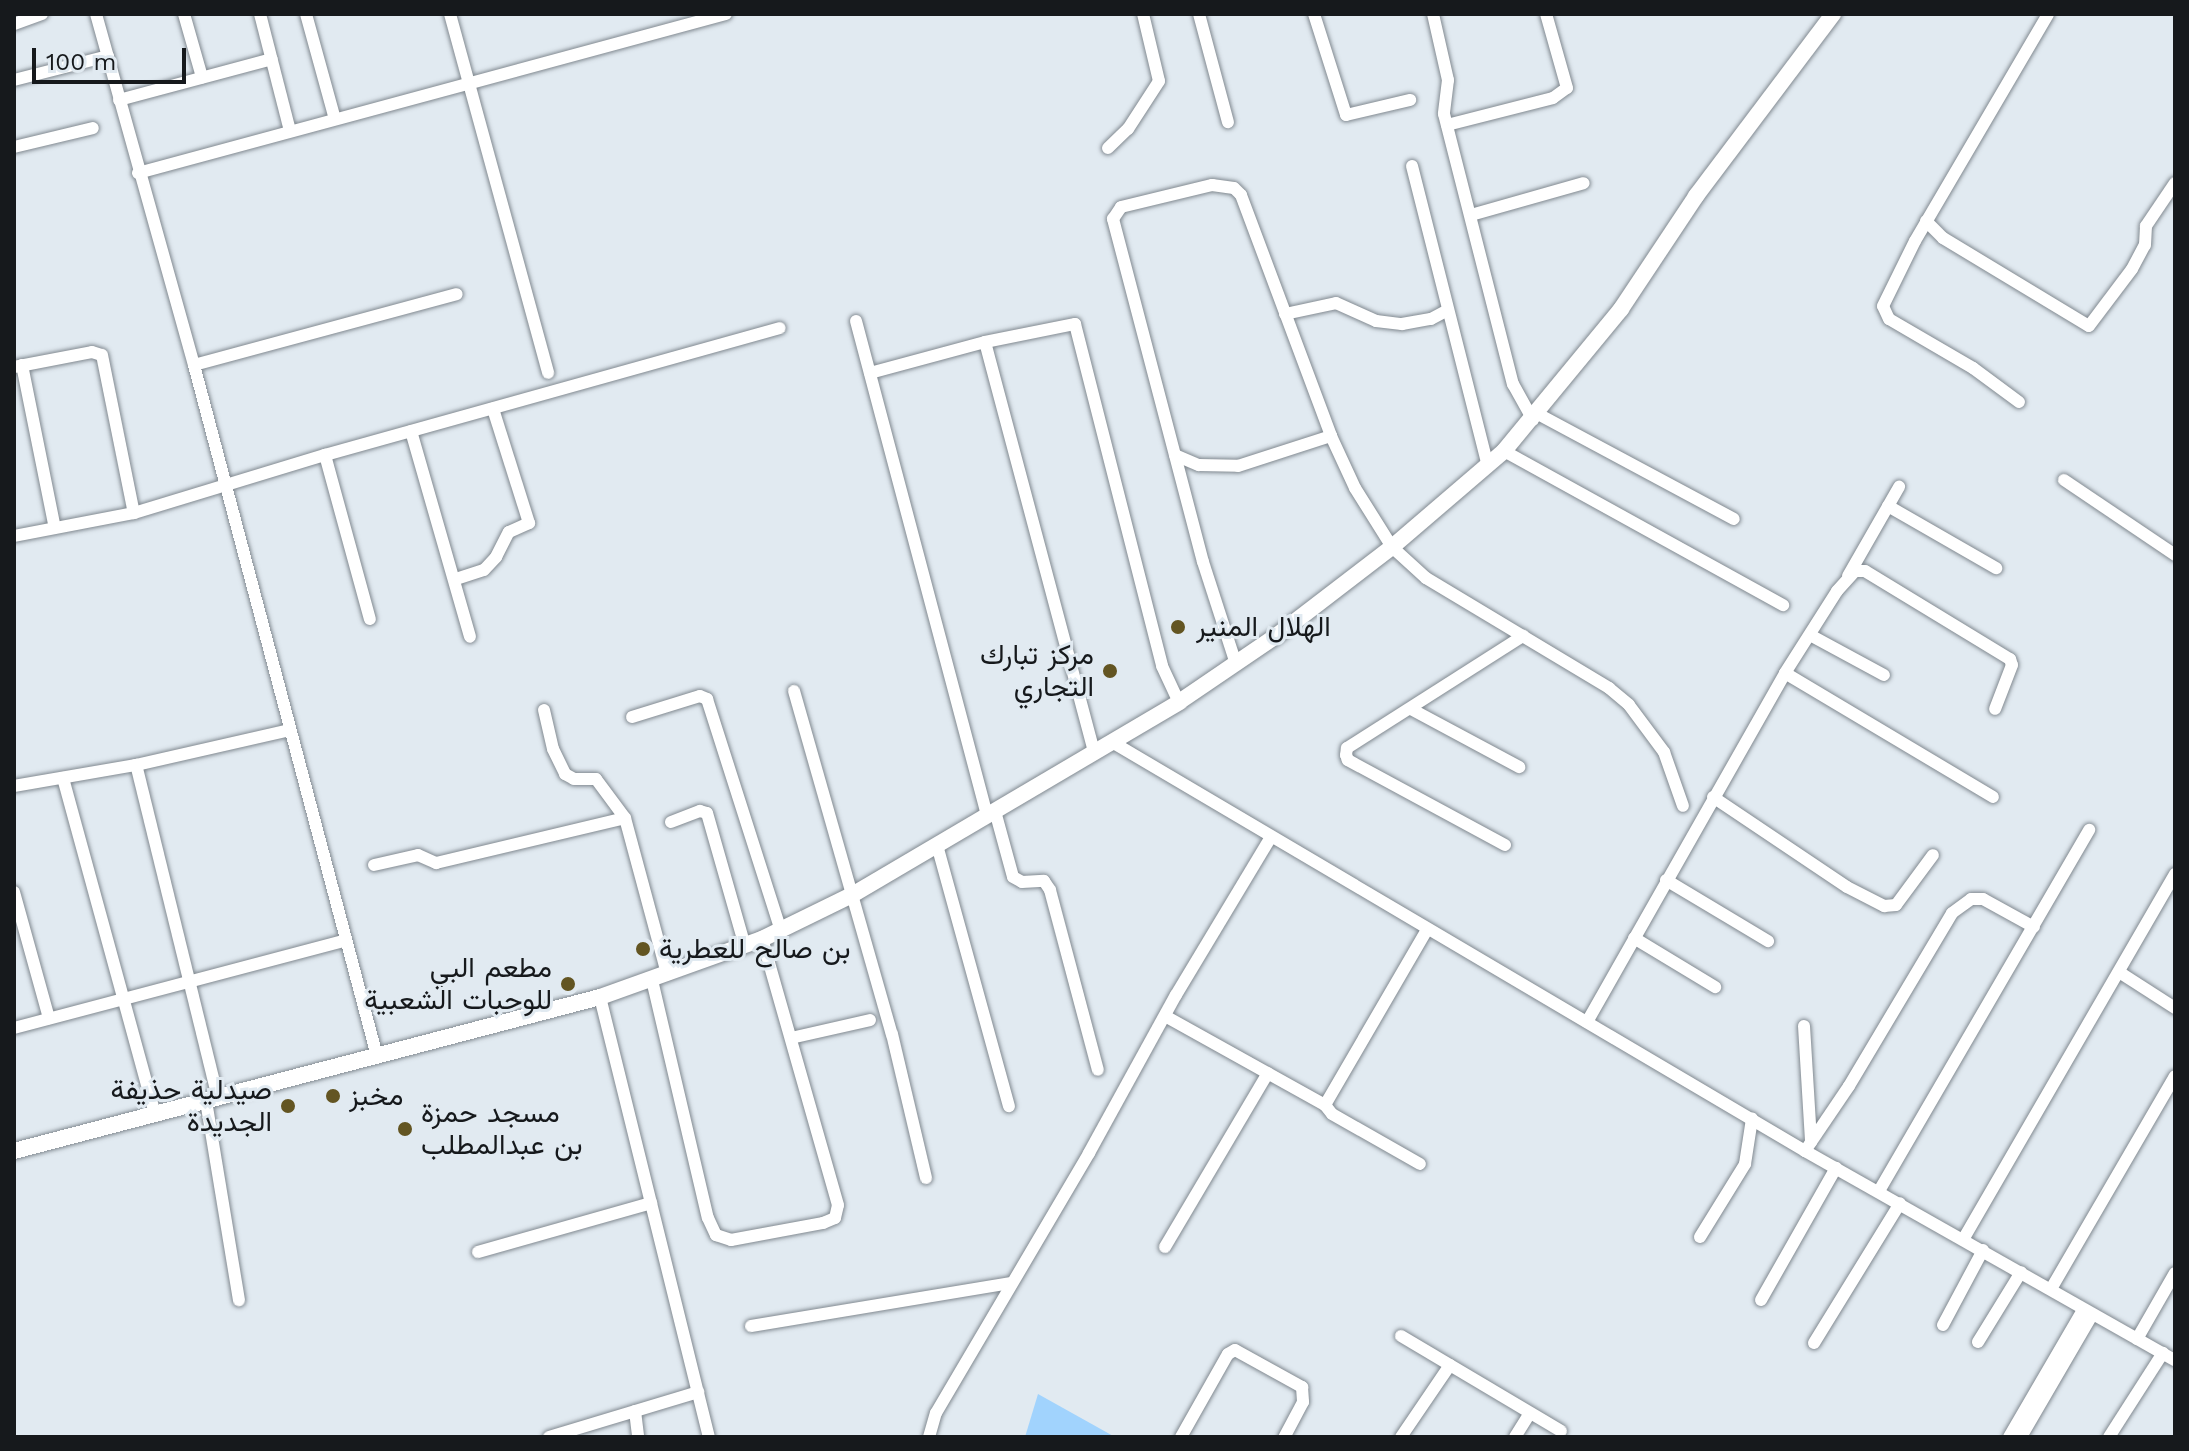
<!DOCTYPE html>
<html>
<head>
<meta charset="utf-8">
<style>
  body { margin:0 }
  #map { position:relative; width:2189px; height:1451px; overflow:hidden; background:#e1eaf1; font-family:"Work Sans",Vazirmatn,sans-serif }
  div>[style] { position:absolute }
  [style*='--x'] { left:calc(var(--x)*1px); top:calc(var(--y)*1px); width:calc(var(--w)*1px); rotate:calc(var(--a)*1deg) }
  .green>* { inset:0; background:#a1d3fd }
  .roads { filter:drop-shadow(0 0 2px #818990) drop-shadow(0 0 2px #818990) }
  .street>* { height:12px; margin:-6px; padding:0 6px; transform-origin:6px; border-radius:6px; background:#fff }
  .secondary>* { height:16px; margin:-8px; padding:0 8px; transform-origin:8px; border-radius:8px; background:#fff }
  .dots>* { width:22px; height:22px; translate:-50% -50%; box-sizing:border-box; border:4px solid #e1eaf1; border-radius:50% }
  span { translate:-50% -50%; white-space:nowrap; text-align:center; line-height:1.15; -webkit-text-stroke:6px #e1eaf1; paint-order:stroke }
  .poi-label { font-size:28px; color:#16191c }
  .left { translate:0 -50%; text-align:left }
  .right { translate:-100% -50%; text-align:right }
  .frame { position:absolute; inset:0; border:16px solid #16191c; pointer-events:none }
  .scale { position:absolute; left:32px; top:48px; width:154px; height:36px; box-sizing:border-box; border:4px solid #16191c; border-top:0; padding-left:10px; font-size:24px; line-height:28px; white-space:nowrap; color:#16191c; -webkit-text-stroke:6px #e1eaf1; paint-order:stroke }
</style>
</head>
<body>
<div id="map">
  <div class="green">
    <i style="clip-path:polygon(1038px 1394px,1115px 1437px,1025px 1437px)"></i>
  </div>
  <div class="roads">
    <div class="street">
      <i style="--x:96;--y:14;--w:364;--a:74.4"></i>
      <i style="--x:194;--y:365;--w:715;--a:75.17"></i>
      <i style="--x:184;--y:14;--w:66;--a:74.1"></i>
      <i style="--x:260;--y:14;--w:121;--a:75.6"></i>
      <i style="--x:306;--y:14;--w:109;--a:74.6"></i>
      <i style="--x:450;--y:14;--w:372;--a:74.7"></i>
      <i style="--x:1199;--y:14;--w:112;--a:75"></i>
      <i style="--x:1314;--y:14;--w:106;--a:72.4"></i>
      <i style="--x:1346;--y:115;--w:66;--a:-13.2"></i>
      <i style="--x:1433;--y:14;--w:68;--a:77.2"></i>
      <i style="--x:1448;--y:80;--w:34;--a:97"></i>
      <i style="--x:1444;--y:114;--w:279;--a:75.7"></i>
      <i style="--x:1513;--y:384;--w:41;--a:60.9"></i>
      <i style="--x:14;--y:24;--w:30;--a:-20"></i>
      <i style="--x:14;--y:80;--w:97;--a:-14.3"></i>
      <i style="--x:119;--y:100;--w:158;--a:-15"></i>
      <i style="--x:1447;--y:125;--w:109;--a:-14.3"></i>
      <i style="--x:1553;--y:98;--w:17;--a:-36"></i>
      <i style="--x:1567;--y:88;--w:77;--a:-105.8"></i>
      <i style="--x:14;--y:147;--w:81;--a:-13.5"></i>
      <i style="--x:1108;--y:148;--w:28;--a:-44"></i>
      <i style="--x:1128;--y:129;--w:57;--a:-57.1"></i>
      <i style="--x:1159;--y:81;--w:69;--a:-103.4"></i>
      <i style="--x:1412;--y:166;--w:309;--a:75.8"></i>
      <i style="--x:138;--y:173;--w:609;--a:-15.13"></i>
      <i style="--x:1471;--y:215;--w:117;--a:-15.8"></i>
      <i style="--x:1926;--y:221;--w:24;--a:45"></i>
      <i style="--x:1943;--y:238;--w:170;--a:31.1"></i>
      <i style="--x:2089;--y:326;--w:71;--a:-53"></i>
      <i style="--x:2132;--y:269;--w:27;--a:-62"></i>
      <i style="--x:2145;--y:245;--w:19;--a:-87"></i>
      <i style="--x:2146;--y:226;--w:52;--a:-56"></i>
      <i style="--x:1285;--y:314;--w:52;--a:-12.2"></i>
      <i style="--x:1336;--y:303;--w:44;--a:24.2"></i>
      <i style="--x:1376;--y:321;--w:26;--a:7"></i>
      <i style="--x:1402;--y:324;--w:29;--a:-10"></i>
      <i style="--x:1431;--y:319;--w:17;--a:-28"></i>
      <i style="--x:856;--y:321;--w:511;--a:75.15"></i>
      <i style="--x:985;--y:342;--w:424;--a:75.1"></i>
      <i style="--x:22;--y:365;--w:166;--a:78.6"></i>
      <i style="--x:194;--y:365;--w:272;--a:-15.1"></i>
      <i style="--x:14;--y:367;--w:79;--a:-10.9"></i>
      <i style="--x:92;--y:352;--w:10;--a:17"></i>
      <i style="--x:102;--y:355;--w:161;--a:78.6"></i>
      <i style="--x:870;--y:373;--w:119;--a:-15.1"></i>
      <i style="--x:985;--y:342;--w:92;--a:-11.3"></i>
      <i style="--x:1075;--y:324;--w:353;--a:75.7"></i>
      <i style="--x:1162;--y:666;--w:40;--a:65"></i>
      <i style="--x:2019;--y:402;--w:57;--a:-143.5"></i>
      <i style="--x:1973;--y:368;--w:97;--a:-149.7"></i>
      <i style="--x:1889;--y:319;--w:14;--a:-115"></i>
      <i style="--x:1883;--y:306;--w:72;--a:-63.8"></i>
      <i style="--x:1915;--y:241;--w:263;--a:-59.6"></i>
      <i style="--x:1538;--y:414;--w:222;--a:28.2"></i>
      <i style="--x:411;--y:431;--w:214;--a:74"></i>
      <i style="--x:1504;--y:451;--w:319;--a:28.9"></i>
      <i style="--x:325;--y:455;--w:170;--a:74.7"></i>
      <i style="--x:1175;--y:455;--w:26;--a:23"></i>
      <i style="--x:1199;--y:465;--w:39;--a:1"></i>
      <i style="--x:1238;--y:466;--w:98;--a:-17.9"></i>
      <i style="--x:2064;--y:480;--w:134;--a:34"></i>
      <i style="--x:1888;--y:506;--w:125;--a:29.9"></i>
      <i style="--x:14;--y:536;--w:122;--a:-10.9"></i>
      <i style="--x:134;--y:513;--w:200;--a:-16.9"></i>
      <i style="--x:325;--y:455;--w:472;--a:-15.6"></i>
      <i style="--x:1848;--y:576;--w:103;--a:-60.2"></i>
      <i style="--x:456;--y:579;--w:29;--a:-18"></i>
      <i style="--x:484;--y:570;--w:18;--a:-47"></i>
      <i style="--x:496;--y:557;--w:28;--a:-63"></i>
      <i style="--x:509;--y:532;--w:22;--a:-24"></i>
      <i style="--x:529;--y:523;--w:120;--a:-107.5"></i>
      <i style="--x:1810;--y:635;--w:84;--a:28.4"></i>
      <i style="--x:1236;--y:664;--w:107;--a:-107.9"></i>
      <i style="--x:1203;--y:562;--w:355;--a:-104.7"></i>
      <i style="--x:1113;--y:219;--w:14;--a:-56"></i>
      <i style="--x:1121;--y:207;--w:94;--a:-13.6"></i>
      <i style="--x:1212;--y:185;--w:22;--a:8"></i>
      <i style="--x:1234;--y:188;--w:10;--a:45"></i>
      <i style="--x:1241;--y:195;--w:257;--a:69.5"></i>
      <i style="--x:1331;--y:436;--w:57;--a:65.2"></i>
      <i style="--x:1355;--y:488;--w:70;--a:57.9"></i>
      <i style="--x:1392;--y:547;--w:46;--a:42.4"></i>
      <i style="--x:1426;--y:578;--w:214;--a:31"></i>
      <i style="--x:1609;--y:688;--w:26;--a:40"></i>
      <i style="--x:1629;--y:705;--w:59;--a:53.3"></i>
      <i style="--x:1664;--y:752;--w:57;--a:70.6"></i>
      <i style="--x:1785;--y:673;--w:242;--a:30.8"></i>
      <i style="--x:794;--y:691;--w:357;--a:74.1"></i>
      <i style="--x:892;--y:1034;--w:148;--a:76.7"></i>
      <i style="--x:1411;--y:709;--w:123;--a:28.2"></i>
      <i style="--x:544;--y:710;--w:40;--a:77"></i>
      <i style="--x:553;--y:749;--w:28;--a:64"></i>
      <i style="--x:565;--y:774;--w:10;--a:29"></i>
      <i style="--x:574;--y:779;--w:22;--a:0"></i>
      <i style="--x:596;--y:779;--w:49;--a:53.4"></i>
      <i style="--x:625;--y:818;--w:162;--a:74.9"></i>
      <i style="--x:632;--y:717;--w:71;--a:-17.2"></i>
      <i style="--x:700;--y:696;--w:8;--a:23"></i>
      <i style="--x:707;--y:699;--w:244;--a:72.3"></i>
      <i style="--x:1112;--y:742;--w:805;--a:30.55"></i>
      <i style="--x:1805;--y:1151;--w:425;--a:29.5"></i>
      <i style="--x:63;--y:778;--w:348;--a:74.7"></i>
      <i style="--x:14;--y:786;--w:124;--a:-9.8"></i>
      <i style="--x:1713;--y:797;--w:161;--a:33.9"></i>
      <i style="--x:1847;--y:887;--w:42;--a:27.2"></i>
      <i style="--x:1884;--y:906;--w:12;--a:-5"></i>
      <i style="--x:1896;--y:905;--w:62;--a:-53.5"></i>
      <i style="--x:995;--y:811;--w:68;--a:74.7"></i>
      <i style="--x:1013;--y:877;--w:10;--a:29"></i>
      <i style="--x:1022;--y:882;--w:22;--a:-3"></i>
      <i style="--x:1044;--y:881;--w:11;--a:56"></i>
      <i style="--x:1050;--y:890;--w:186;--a:75.1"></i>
      <i style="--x:671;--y:822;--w:31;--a:-21"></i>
      <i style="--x:700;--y:811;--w:7;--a:16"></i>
      <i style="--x:707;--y:813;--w:138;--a:74.1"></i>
      <i style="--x:937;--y:845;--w:271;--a:74.6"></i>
      <i style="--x:1505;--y:845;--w:179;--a:-151.6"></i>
      <i style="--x:1348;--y:760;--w:5;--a:-112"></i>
      <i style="--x:1346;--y:755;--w:7;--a:-82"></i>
      <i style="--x:1347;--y:748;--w:209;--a:-32.5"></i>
      <i style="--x:374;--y:865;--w:45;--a:-12.8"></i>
      <i style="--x:418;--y:855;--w:20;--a:24"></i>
      <i style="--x:436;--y:863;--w:194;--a:-13.4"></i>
      <i style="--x:1666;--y:880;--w:119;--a:30.9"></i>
      <i style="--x:14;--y:892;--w:131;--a:74.5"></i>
      <i style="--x:1634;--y:938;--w:95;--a:31.2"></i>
      <i style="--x:2119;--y:972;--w:67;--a:32.7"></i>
      <i style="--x:652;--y:980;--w:244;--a:76.8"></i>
      <i style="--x:708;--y:1218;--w:19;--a:65"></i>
      <i style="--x:716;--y:1235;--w:16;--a:18"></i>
      <i style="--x:731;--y:1240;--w:94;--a:-10.5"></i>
      <i style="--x:823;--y:1223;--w:13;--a:-23"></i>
      <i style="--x:835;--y:1218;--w:13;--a:-77"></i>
      <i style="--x:838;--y:1205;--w:277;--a:-105.9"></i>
      <i style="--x:600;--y:997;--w:453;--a:76.1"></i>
      <i style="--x:1165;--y:1016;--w:183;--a:29.1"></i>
      <i style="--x:1325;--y:1105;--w:11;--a:52"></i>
      <i style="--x:1332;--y:1114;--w:101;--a:29.6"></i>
      <i style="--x:1587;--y:1022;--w:401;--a:-60.4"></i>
      <i style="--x:1785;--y:673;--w:97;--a:-57.6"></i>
      <i style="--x:1837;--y:591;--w:27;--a:-48"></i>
      <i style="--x:1855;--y:571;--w:10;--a:0"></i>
      <i style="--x:1865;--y:571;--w:170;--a:31.3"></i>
      <i style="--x:2010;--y:659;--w:6;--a:72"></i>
      <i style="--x:2012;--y:665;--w:47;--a:111.1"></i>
      <i style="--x:1804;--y:1026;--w:116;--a:86.5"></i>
      <i style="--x:14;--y:1028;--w:343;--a:-14.8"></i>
      <i style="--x:791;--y:1038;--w:81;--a:-12.8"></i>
      <i style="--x:218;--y:1098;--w:343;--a:-103.8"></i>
      <i style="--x:136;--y:765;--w:158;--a:-12.8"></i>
      <i style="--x:206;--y:1101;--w:202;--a:80.6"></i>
      <i style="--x:1325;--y:1105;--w:203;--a:-59.8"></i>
      <i style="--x:1805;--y:1151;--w:78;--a:-55.9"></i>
      <i style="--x:1849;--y:1086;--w:201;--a:-59.2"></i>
      <i style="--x:1952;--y:913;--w:24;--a:-36"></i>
      <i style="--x:1971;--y:899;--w:12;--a:0"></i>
      <i style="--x:1983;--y:899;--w:58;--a:28.8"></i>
      <i style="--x:1879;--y:1191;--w:418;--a:-59.8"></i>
      <i style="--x:1700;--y:1237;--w:86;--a:-58.3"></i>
      <i style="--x:1745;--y:1164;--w:46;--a:-81.2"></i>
      <i style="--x:1964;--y:1238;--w:421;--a:-59.9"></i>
      <i style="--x:1165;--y:1247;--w:202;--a:-59.4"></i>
      <i style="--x:478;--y:1252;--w:180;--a:-15.8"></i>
      <i style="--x:2051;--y:1289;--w:246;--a:-59.8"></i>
      <i style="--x:1761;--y:1300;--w:152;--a:-60.4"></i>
      <i style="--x:1943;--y:1325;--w:85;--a:-61.9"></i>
      <i style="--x:751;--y:1326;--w:264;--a:-9.4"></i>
      <i style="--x:1401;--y:1336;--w:186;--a:30.7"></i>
      <i style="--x:2137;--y:1339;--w:76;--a:-60.1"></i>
      <i style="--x:1978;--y:1342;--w:82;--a:-58.4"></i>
      <i style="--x:1814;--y:1343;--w:164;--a:-58.4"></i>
      <i style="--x:635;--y:1411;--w:26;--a:83"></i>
      <i style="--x:549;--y:1437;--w:156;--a:-16.8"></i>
      <i style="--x:929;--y:1437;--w:25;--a:-74"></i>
      <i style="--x:936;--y:1413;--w:302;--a:-59.5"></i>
      <i style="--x:1089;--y:1153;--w:180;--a:-61.2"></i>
      <i style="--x:1176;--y:995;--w:184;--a:-59"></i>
      <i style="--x:1181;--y:1437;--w:95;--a:-60.5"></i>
      <i style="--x:1228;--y:1354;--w:8;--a:-30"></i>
      <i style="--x:1235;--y:1350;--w:77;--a:28.9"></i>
      <i style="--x:1302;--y:1387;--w:15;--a:86"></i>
      <i style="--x:1303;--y:1402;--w:40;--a:118"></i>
      <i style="--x:1401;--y:1437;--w:87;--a:-55.8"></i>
      <i style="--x:1515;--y:1437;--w:28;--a:-58"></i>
      <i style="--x:2009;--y:1437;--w:147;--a:-59.8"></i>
      <i style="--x:2021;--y:1437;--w:141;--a:-59.8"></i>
      <i style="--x:2109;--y:1437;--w:100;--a:-57.3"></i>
    </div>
    <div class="secondary">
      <i style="--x:14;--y:1151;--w:606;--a:-14.72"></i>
      <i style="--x:600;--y:997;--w:172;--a:-19.7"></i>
      <i style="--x:762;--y:939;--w:100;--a:-26.1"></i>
      <i style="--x:852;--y:895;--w:380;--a:-30.5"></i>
      <i style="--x:1179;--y:702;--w:117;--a:-34.2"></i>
      <i style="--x:1276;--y:636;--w:146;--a:-37.5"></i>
      <i style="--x:1392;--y:547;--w:148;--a:-40.6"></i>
      <i style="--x:1504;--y:451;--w:184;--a:-50.5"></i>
      <i style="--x:1621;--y:309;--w:136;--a:-56.4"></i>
      <i style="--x:1696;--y:196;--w:228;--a:-53"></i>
    </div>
  </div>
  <div class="dots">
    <i style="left:1178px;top:627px;background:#635522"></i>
    <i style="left:1110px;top:671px;background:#635522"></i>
    <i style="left:643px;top:949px;background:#635522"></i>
    <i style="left:568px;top:984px;background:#635522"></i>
    <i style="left:333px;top:1096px;background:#635522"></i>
    <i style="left:288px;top:1106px;background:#635522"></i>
    <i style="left:405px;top:1129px;background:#635522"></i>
  </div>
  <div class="poi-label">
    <span class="left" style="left:1196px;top:627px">الهلال المنير</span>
    <span class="right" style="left:1094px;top:671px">مركز تبارك<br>التجاري</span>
    <span class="left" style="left:659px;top:949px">بن صالح للعطرية</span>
    <span class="right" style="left:552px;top:984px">مطعم البي<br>للوحبات الشعبية</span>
    <span class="right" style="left:272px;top:1106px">صيدلية حذيفة<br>الجديدة</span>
    <span class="left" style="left:349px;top:1096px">مخبز</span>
    <span class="left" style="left:421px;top:1129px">مسجد حمزة<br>بن عبدالمطلب</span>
  </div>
  <div class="frame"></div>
  <div class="scale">100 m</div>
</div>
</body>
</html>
